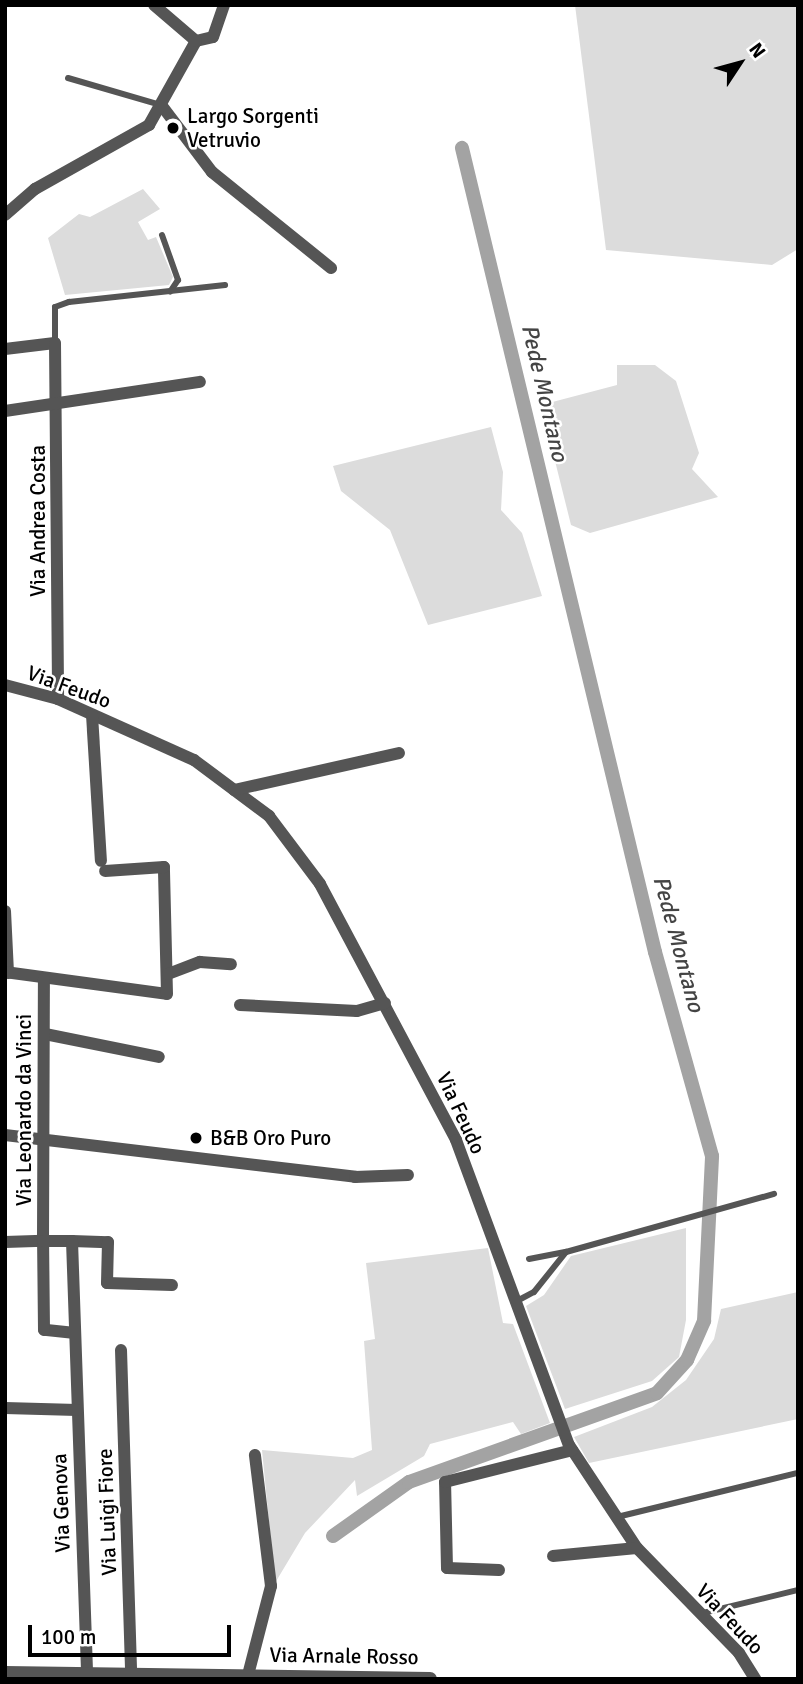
<!DOCTYPE html>
<html>
<head>
<meta charset="utf-8">
<style>
  body { margin:0 }
  #map { position:relative; width:803px; height:1684px; overflow:hidden; background:#fff; font-family:Signika,sans-serif }
  div>[style] { position:absolute }
  [style*='--x'] { left:calc(var(--x)*1px); top:calc(var(--y)*1px); width:calc(var(--w)*1px); rotate:calc(var(--a)*1deg) }
  .green>* { inset:0; background:#dcdcdc }
  .canal>* { height:14px; margin:-7px; padding:0 7px; transform-origin:7px; border-radius:7px; background:#a3a3a3 }
  .service>* { height:6px; margin:-3px; padding:0 3px; transform-origin:3px; border-radius:3px; background:#555 }
  .minor>* { height:12px; margin:-6px; padding:0 6px; transform-origin:6px; border-radius:6px; background:#555 }
  .tertiary>* { height:14px; margin:-7px; padding:0 7px; transform-origin:7px; border-radius:7px; background:#555 }
  .dots>* { width:19px; height:19px; translate:-50% -50%; box-sizing:border-box; border:4px solid #fff; border-radius:50% }
  span { translate:-50% -50%; white-space:nowrap; text-align:center; line-height:1.15; -webkit-text-stroke:5px #fff; paint-order:stroke }
  .poi-label { font-size:21px; color:#000 }
  .left { translate:0 -50%; text-align:left }
  .street-label { font-size:21px; color:#000 }
  .water-label { font-size:23px; color:#444; font-style:italic }
  .frame { position:absolute; inset:0; border:7px solid #000; pointer-events:none }
  .north { position:absolute; left:705px; top:28px; width:70px; height:70px; -webkit-text-stroke:5px #fff; paint-order:stroke; rotate:54deg; font-size:19px; font-weight:700; line-height:28px; text-align:center; color:#000 }
  .north::after { content:''; display:block; margin:auto; width:24px; height:32px; background:#000; clip-path:polygon(50% 0,100% 100%,50% 72%,0 100%) }
  .scale { position:absolute; left:28px; top:1625px; width:203px; height:32px; box-sizing:border-box; border:4px solid #000; border-top:0; padding-left:9px; font-size:21px; line-height:24px; white-space:nowrap; color:#000; -webkit-text-stroke:5px #fff; paint-order:stroke }
</style>
</head>
<body>
<div id="map">
  <div class="green">
    <i style="clip-path:polygon(575px 5px,798px 5px,798px 249px,772px 265px,606px 250px)"></i>
    <i style="clip-path:polygon(143px 189px,160px 209px,138px 222px,148px 240px,156px 237px,173px 277px,169px 285px,65px 295px,48px 238px,79px 214px,90px 217px)"></i>
    <i style="clip-path:polygon(617px 365px,655px 365px,676px 381px,699px 453px,692px 469px,718px 497px,590px 533px,571px 525px,541px 405px,617px 385px)"></i>
    <i style="clip-path:polygon(491px 427px,503px 472px,501px 510px,522px 533px,542px 596px,428px 625px,390px 530px,341px 491px,333px 466px)"></i>
    <i style="clip-path:polygon(686px 1228px,686px 1320px,679px 1357px,652px 1381px,565px 1409px,526px 1306px,544px 1295px,571px 1256px)"></i>
    <i style="clip-path:polygon(488px 1248px,503px 1323px,513px 1324px,550px 1423px,521px 1434px,513px 1422px,430px 1444px,424px 1456px,357px 1496px,355px 1480px,305px 1533px,275px 1583px,262px 1450px,353px 1458px,372px 1450px,364px 1341px,375px 1339px,366px 1263px)"></i>
    <i style="clip-path:polygon(798px 1292px,798px 1419px,589px 1463px,574px 1437px,652px 1407px,686px 1380px,714px 1339px,721px 1309px)"></i>
  </div>
  <div class="canal">
    <i style="--x:333;--y:1536;--w:93;--a:-35.4"></i>
    <i style="--x:409;--y:1482;--w:263;--a:-19.7"></i>
    <i style="--x:657;--y:1393;--w:45;--a:-47.7"></i>
    <i style="--x:687;--y:1360;--w:43;--a:-66.4"></i>
    <i style="--x:704;--y:1321;--w:165;--a:-87.2"></i>
    <i style="--x:712;--y:1156;--w:212;--a:-105.6"></i>
    <i style="--x:655;--y:952;--w:827;--a:-103.5"></i>
  </div>
  <div class="service">
    <i style="--x:68;--y:78;--w:97;--a:16.2"></i>
    <i style="--x:162;--y:235;--w:48;--a:70.4"></i>
    <i style="--x:178;--y:280;--w:14;--a:124"></i>
    <i style="--x:55;--y:343;--w:36;--a:-90"></i>
    <i style="--x:55;--y:307;--w:15;--a:-20"></i>
    <i style="--x:69;--y:302;--w:157;--a:-6.2"></i>
    <i style="--x:529;--y:1259;--w:38;--a:-11"></i>
    <i style="--x:515;--y:1302;--w:21;--a:-28"></i>
    <i style="--x:534;--y:1292;--w:51;--a:-51.3"></i>
    <i style="--x:566;--y:1252;--w:216;--a:-15.6"></i>
    <i style="--x:617;--y:1517;--w:186;--a:-13.7"></i>
    <i style="--x:703;--y:1613;--w:98;--a:-13.6"></i>
  </div>
  <div class="minor">
    <i style="--x:196;--y:41;--w:17;--a:-13"></i>
    <i style="--x:213;--y:37;--w:34;--a:-71"></i>
    <i style="--x:162;--y:106;--w:83;--a:52.9"></i>
    <i style="--x:212;--y:172;--w:153;--a:38.9"></i>
    <i style="--x:5;--y:215;--w:40;--a:-41"></i>
    <i style="--x:35;--y:189;--w:131;--a:-29.3"></i>
    <i style="--x:149;--y:125;--w:96;--a:-60.8"></i>
    <i style="--x:196;--y:41;--w:55;--a:-139.4"></i>
    <i style="--x:5;--y:349;--w:50;--a:-6.8"></i>
    <i style="--x:55;--y:343;--w:356;--a:89.5"></i>
    <i style="--x:5;--y:411;--w:197;--a:-8.5"></i>
    <i style="--x:5;--y:685;--w:55;--a:14.8"></i>
    <i style="--x:58;--y:699;--w:149;--a:24.2"></i>
    <i style="--x:194;--y:760;--w:94;--a:36.7"></i>
    <i style="--x:269;--y:816;--w:85;--a:53.1"></i>
    <i style="--x:320;--y:884;--w:290;--a:62"></i>
    <i style="--x:456;--y:1140;--w:325;--a:69.7"></i>
    <i style="--x:569;--y:1445;--w:123;--a:56.6"></i>
    <i style="--x:637;--y:1548;--w:146;--a:45.8"></i>
    <i style="--x:739;--y:1653;--w:31;--a:58"></i>
    <i style="--x:92;--y:715;--w:146;--a:86.5"></i>
    <i style="--x:234;--y:790;--w:169;--a:-12.6"></i>
    <i style="--x:5;--y:911;--w:62;--a:87.2"></i>
    <i style="--x:5;--y:972;--w:163;--a:7.7"></i>
    <i style="--x:167;--y:994;--w:127;--a:-91.4"></i>
    <i style="--x:164;--y:867;--w:59;--a:176.1"></i>
    <i style="--x:168;--y:974;--w:34;--a:-21"></i>
    <i style="--x:200;--y:962;--w:31;--a:4"></i>
    <i style="--x:240;--y:1005;--w:117;--a:2.9"></i>
    <i style="--x:357;--y:1011;--w:29;--a:-16"></i>
    <i style="--x:45;--y:1034;--w:116;--a:11.4"></i>
    <i style="--x:5;--y:1135;--w:353;--a:6.8"></i>
    <i style="--x:355;--y:1177;--w:53;--a:-2.2"></i>
    <i style="--x:72;--y:1241;--w:36;--a:2"></i>
    <i style="--x:108;--y:1242;--w:41;--a:91.4"></i>
    <i style="--x:107;--y:1283;--w:65;--a:1.8"></i>
    <i style="--x:5;--y:1242;--w:38;--a:-2"></i>
    <i style="--x:43;--y:1241;--w:262;--a:-89.8"></i>
    <i style="--x:75;--y:1333;--w:31;--a:-174"></i>
    <i style="--x:44;--y:1330;--w:89;--a:-90.6"></i>
    <i style="--x:43;--y:1241;--w:29;--a:0"></i>
    <i style="--x:72;--y:1241;--w:431;--a:88"></i>
    <i style="--x:121;--y:1350;--w:324;--a:88.2"></i>
    <i style="--x:5;--y:1408;--w:72;--a:1.6"></i>
    <i style="--x:553;--y:1556;--w:84;--a:-5.4"></i>
    <i style="--x:499;--y:1570;--w:52;--a:-177.8"></i>
    <i style="--x:447;--y:1568;--w:86;--a:-91.3"></i>
    <i style="--x:445;--y:1482;--w:131;--a:-14.1"></i>
    <i style="--x:248;--y:1675;--w:92;--a:-75.5"></i>
    <i style="--x:271;--y:1586;--w:132;--a:-97"></i>
  </div>
  <div class="tertiary">
    <i style="--x:5;--y:1673;--w:425;--a:0.8"></i>
  </div>
  <div class="dots">
    <i style="left:173px;top:128px;background:#000"></i>
    <i style="left:196px;top:1138px;background:#000"></i>
  </div>
  <div class="poi-label">
    <span class="left" style="left:187px;top:128px">Largo Sorgenti<br>Vetruvio</span>
    <span class="left" style="left:210px;top:1138px">B&amp;B Oro Puro</span>
  </div>
  <div class="street-label">
    <span style="left:38px;top:521px;rotate:-90deg">Via Andrea Costa</span>
    <span style="left:69px;top:687px;rotate:20deg">Via Feudo</span>
    <span style="left:24px;top:1110px;rotate:-90deg">Via Leonardo da Vinci</span>
    <span style="left:461px;top:1113px;rotate:65deg">Via Feudo</span>
    <span style="left:61px;top:1503px;rotate:-92deg">Via Genova</span>
    <span style="left:107px;top:1512px;rotate:-92deg">Via Luigi Fiore</span>
    <span style="left:730px;top:1619px;rotate:47deg">Via Feudo</span>
    <span style="left:344px;top:1656px;rotate:1deg">Via Arnale Rosso</span>
  </div>
  <div class="water-label">
    <span style="left:544px;top:393px;rotate:77deg">Pede Montano</span>
    <span style="left:678px;top:944px;rotate:75deg">Pede Montano</span>
  </div>
  <div class="frame"></div>
  <div class="north">N</div>
  <div class="scale">100 m</div>
</div>
</body>
</html>
